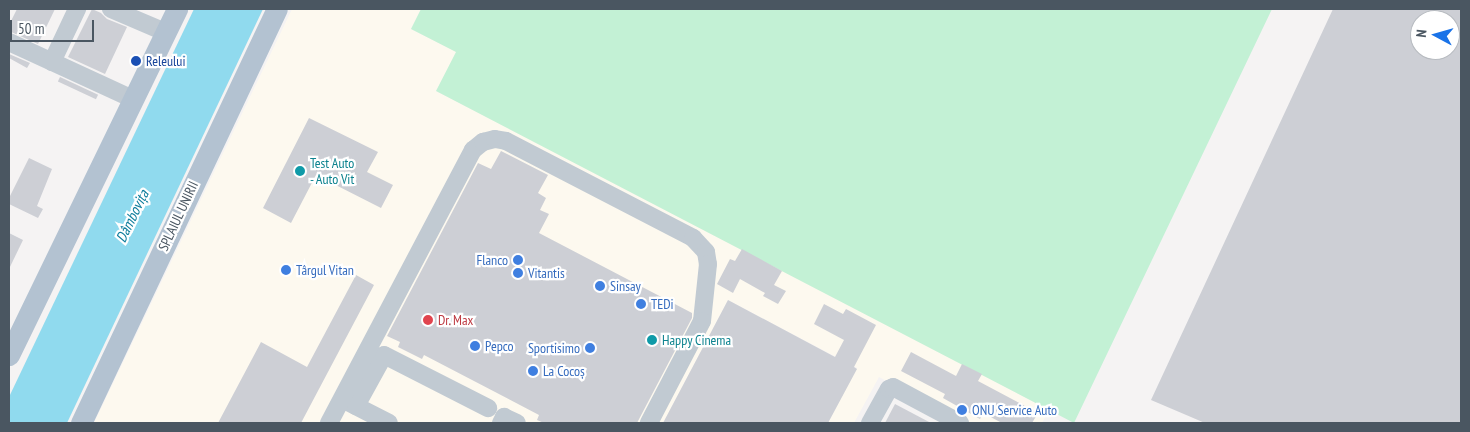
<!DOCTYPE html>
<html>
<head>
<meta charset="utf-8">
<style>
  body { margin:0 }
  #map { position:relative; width:1470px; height:432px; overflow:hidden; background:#f5f3f3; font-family:"PT Sans Narrow",sans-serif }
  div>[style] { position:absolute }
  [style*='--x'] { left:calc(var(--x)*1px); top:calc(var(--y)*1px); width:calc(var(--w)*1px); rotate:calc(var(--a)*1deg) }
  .commercial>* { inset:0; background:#fdf9ef }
  .green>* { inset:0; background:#c3f1d5 }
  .water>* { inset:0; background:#90daee }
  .building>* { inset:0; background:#cdcfd5; transform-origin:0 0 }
  .minor>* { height:18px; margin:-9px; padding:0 9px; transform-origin:9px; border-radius:9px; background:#c1cad2 }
  .major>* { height:21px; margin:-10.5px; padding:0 10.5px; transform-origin:10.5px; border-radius:10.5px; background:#b3c2d1 }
  .dots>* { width:14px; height:14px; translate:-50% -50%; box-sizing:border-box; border:2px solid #fff; border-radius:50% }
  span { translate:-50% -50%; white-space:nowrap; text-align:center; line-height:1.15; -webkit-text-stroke:4.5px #fff; paint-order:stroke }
  .transit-label { font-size:14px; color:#164399 }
  .left { translate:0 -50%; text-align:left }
  .culture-label { font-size:14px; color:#0d838f }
  .street-label { font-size:14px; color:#4a5661 }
  .shop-label { font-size:14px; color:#366cbe }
  .right { translate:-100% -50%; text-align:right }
  .health-label { font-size:14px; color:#be3a42 }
  .water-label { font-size:15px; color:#0c7c9b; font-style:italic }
  .frame { position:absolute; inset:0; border:10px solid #4a5661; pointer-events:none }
  .north { position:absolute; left:1410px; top:10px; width:50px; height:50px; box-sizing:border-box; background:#fff; border:1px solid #b7bbc0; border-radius:50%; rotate:276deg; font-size:14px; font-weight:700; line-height:20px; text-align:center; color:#4a5661 }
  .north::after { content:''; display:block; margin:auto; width:18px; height:22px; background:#1a73e8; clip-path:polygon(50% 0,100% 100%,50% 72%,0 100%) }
  .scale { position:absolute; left:10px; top:20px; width:84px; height:22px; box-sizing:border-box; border:2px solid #4a5661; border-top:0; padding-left:6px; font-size:15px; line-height:18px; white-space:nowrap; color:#4a5661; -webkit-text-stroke:4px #fff; paint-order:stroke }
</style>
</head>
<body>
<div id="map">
  <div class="commercial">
    <i style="clip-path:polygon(292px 9px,421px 9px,411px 29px,457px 52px,436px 91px,736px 244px,1049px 410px,1042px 423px,968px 423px,879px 377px,854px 423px,828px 423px,857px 368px,728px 300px,663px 423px,94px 423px)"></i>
  </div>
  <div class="green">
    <i style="clip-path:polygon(421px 9px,1272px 9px,1074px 423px,436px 91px,456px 52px,411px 29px)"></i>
  </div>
  <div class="water">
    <i style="clip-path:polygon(194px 9px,263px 9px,67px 423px,9px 423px,9px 397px)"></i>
  </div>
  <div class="building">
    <i style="clip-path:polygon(17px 9px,55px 9px,38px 44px,9px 31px,9px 25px)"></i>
    <i style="clip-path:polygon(92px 9px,101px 13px,107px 19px,127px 27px,105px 74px,68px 57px)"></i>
    <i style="clip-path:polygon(evenodd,1333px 9px,1461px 9px,1461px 423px,1205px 423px,1151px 400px,1333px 9px,1420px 20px,1450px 20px,1450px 50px,1420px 50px,1420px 20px)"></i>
    <i style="clip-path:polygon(9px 54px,30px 63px,27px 68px,9px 58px)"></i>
    <i style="left:60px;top:77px;width:42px;height:5px;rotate:25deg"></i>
    <i style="clip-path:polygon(309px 118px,378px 152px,367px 172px,393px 185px,381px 208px,316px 175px,291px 223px,263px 208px)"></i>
    <i style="clip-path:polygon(501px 151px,548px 175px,538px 193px,546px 198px,540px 210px,549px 214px,539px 233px,692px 313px,692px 318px,637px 423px,544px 423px,537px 420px,539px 415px,424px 355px,422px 359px,398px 347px,400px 342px,387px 336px,478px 163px,491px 169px)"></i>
    <i style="clip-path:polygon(29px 158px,52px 169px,37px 206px,43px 209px,38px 218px,9px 204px,9px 198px)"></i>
    <i style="clip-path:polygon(9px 233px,23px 240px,9px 269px)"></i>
    <i style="clip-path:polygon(742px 249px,782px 271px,774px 285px,786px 291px,778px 304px,763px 296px,765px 293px,740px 279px,733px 293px,717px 284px,730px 259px,735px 261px)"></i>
    <i style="clip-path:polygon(356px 275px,374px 285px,301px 423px,218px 423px,261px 342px,307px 367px)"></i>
    <i style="clip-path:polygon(728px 300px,835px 357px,844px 340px,814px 324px,824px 304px,843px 314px,846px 309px,876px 325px,854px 367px,857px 369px,828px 423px,663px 423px)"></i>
    <i style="clip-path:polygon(911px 352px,956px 376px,962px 364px,982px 374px,978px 381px,1038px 413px,1032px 423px,1002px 423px,983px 413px,980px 419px,943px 398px,945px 394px,901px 371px)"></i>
    <i style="clip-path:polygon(895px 404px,931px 423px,885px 423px)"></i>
  </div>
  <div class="minor">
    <i style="--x:111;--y:9;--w:59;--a:23.1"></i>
    <i style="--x:9;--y:42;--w:136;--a:24.7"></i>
    <i style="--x:52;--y:62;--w:59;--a:-64.7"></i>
    <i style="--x:346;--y:401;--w:48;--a:27.1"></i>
    <i style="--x:356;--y:406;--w:58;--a:-61.2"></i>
    <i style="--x:384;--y:355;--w:117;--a:27"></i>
    <i style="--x:329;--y:423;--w:309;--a:-62.2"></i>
    <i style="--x:473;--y:150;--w:13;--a:-39"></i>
    <i style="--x:483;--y:142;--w:12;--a:-14"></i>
    <i style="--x:495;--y:139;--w:11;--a:10"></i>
    <i style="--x:506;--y:141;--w:211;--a:27.4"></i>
    <i style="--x:693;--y:238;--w:19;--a:47"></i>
    <i style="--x:706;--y:252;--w:12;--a:81"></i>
    <i style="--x:708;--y:264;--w:57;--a:96"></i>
    <i style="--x:702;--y:321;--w:115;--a:117.5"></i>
    <i style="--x:501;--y:423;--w:7;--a:-63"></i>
    <i style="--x:504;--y:417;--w:14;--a:25"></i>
    <i style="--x:870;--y:423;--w:39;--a:-61"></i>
    <i style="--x:889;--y:389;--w:4;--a:-27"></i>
    <i style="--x:893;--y:387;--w:76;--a:28.2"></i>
  </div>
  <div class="major">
    <i style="--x:9;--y:355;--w:385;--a:-64.1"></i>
    <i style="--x:81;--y:423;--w:458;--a:-64.7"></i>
  </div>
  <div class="dots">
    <i style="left:136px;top:61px;background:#1a4fb4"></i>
    <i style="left:300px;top:171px;background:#0f9aa8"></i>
    <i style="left:518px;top:260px;background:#3f7fe0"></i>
    <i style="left:286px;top:270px;background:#3f7fe0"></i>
    <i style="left:518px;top:273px;background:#3f7fe0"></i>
    <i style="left:600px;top:286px;background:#3f7fe0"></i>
    <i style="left:641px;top:304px;background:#3f7fe0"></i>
    <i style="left:428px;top:320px;background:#e0444e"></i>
    <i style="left:652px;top:340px;background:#0f9aa8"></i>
    <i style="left:475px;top:346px;background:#3f7fe0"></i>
    <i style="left:590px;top:348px;background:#3f7fe0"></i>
    <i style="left:533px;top:371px;background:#3f7fe0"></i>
    <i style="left:962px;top:410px;background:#3f7fe0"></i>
  </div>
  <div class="transit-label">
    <span class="left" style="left:146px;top:61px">Releului</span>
  </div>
  <div class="culture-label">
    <span class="left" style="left:310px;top:171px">Test Auto<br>- Auto Vit</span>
    <span class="left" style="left:662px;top:340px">Happy Cinema</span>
  </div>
  <div class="street-label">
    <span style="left:178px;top:216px;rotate:-65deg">SPLAIUL UNIRII</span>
  </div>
  <div class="shop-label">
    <span class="right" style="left:508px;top:260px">Flanco</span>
    <span class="left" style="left:296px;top:270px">Târgul Vitan</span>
    <span class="left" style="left:528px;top:273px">Vitantis</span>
    <span class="left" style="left:610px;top:286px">Sinsay</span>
    <span class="left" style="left:651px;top:304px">TEDi</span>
    <span class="left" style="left:485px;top:346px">Pepco</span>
    <span class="right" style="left:580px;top:348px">Sportisimo</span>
    <span class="left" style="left:543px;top:371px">La Cocoș</span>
    <span class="left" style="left:972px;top:410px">ONU Service Auto</span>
  </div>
  <div class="health-label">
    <span class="left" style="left:438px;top:320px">Dr. Max</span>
  </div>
  <div class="water-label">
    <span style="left:132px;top:216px;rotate:-64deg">Dâmbovița</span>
  </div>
  <div class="frame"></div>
  <div class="north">N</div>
  <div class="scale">50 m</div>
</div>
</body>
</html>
